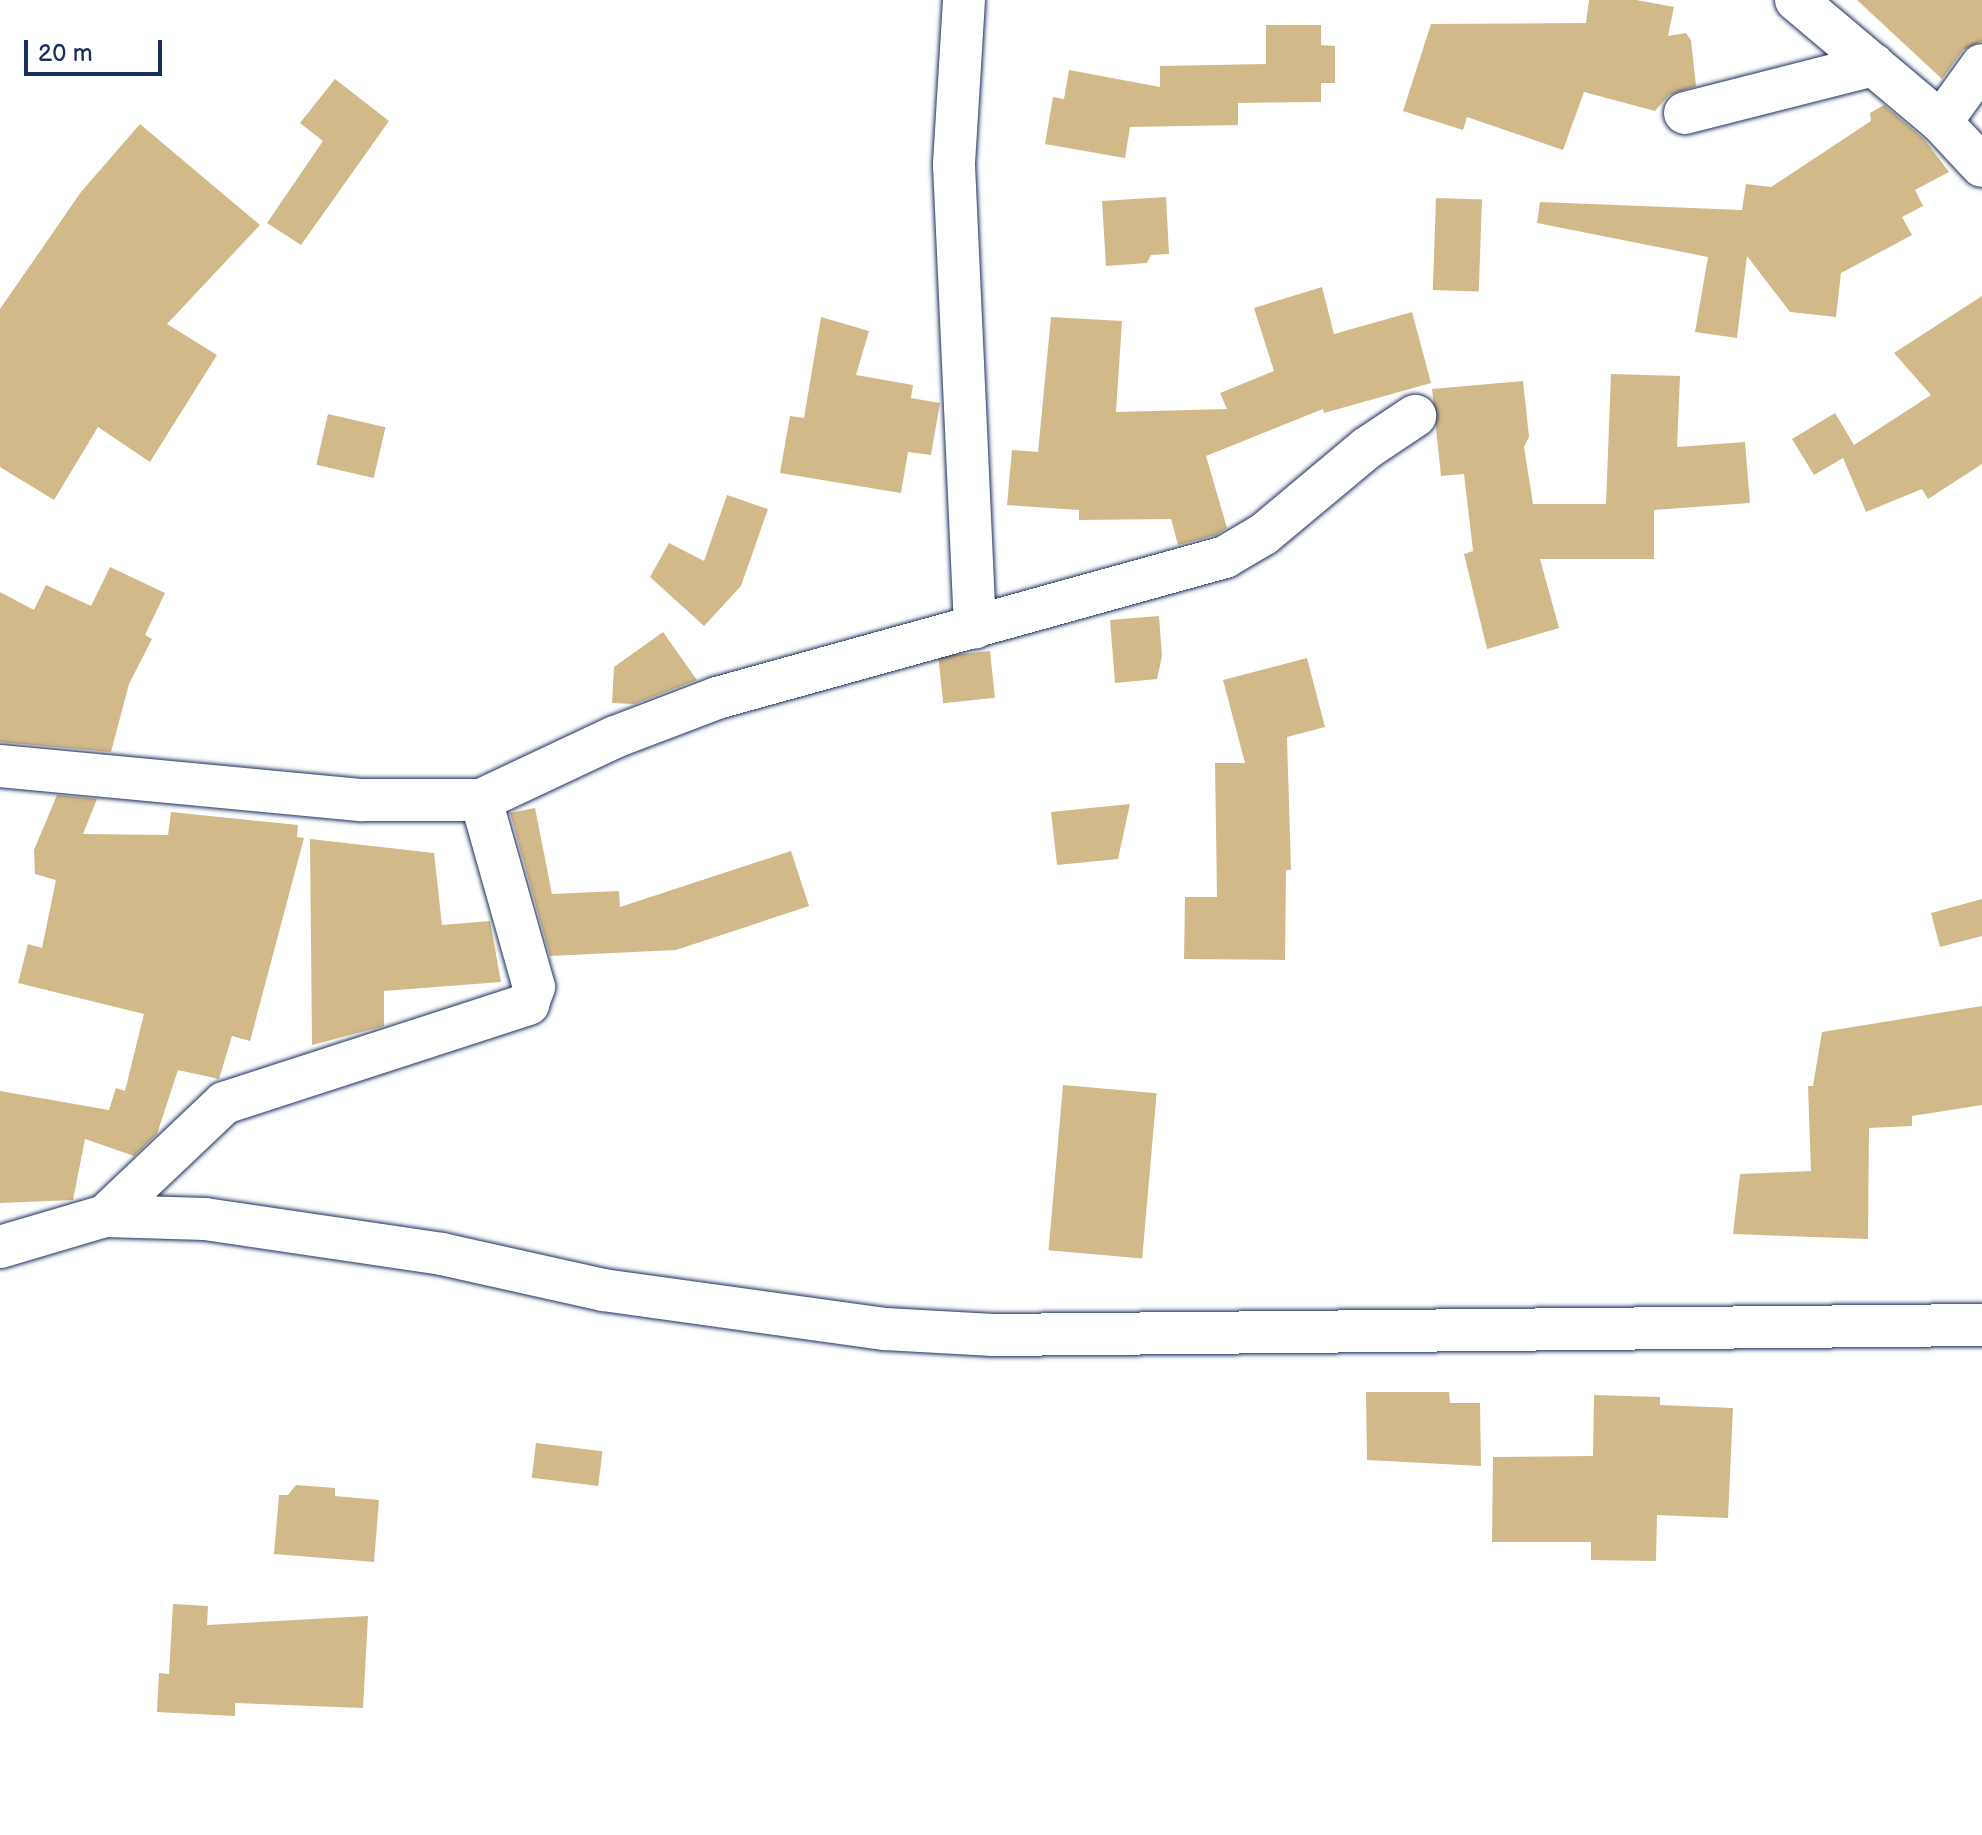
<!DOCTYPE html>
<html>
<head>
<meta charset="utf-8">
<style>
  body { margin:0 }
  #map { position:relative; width:1982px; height:1835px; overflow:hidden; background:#fff; font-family:"Balsamiq Sans",sans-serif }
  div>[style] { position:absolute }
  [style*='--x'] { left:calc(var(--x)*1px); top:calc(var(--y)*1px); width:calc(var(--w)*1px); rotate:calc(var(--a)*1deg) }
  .building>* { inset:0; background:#d2b989; transform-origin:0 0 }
  .roads { filter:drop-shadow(0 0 2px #1b2f5e) drop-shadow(0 0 2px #1b2f5e) }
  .minor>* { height:42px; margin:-21px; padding:0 21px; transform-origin:21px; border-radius:21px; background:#fff }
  span { translate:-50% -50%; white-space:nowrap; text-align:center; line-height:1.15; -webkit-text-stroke:7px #fff; paint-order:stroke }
  .scale { position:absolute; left:24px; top:40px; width:138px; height:36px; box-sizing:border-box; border:4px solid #1b2f5e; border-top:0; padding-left:10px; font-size:24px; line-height:28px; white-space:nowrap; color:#1b2f5e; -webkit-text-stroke:6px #fff; paint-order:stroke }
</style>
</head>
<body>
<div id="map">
  <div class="building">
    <i style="clip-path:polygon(1589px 0,1636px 0,1674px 7px,1668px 36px,1686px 33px,1691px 40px,1696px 86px,1669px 95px,1655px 111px,1584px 92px,1563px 150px,1467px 117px,1463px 130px,1403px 111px,1431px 24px,1586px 23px)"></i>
    <i style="clip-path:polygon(1857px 0,1982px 0,1982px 41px,1963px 50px,1942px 79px)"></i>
    <i style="clip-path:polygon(1266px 25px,1321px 25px,1321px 45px,1335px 46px,1335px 83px,1321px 83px,1321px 102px,1238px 103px,1238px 125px,1130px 127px,1125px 158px,1045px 144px,1053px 97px,1064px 99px,1069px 70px,1160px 87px,1160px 66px,1266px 64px)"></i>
    <i style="clip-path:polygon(335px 79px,389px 121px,301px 245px,267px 223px,323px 141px,300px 123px)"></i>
    <i style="clip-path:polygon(1884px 105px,1924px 139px,1949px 172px,1915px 190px,1923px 206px,1902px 217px,1912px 235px,1841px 273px,1836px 317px,1790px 312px,1747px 256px,1737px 338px,1695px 332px,1708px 257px,1537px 223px,1540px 202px,1742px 210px,1746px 184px,1771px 187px,1871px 121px,1870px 113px)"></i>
    <i style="clip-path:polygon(140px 124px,260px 225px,167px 324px,217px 355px,150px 462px,98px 427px,54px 500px,0 467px,0 309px,81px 192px)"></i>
    <i style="clip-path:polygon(1166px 197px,1169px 254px,1151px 255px,1147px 263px,1106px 266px,1102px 201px)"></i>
    <i style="left:1436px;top:198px;width:46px;height:92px;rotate:2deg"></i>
    <i style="clip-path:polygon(1322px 287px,1334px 334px,1412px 312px,1431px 383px,1324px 413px,1323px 409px,1206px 456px,1227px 528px,1216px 535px,1178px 545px,1171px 519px,1079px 520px,1079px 510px,1007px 505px,1012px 450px,1038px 452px,1051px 317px,1122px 321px,1116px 412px,1227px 409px,1220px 393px,1274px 371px,1254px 308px)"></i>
    <i style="clip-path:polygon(1982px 296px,1982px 464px,1928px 499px,1922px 489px,1866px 512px,1843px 458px,1814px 475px,1792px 439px,1835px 413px,1854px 445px,1931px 395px,1894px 353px)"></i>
    <i style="clip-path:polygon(821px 317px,869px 331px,856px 375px,913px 385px,911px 398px,940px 403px,931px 455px,908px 452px,901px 493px,780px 473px,790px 416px,804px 418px)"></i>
    <i style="clip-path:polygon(1611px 374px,1680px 376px,1677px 447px,1745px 442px,1750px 503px,1654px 510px,1654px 559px,1540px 559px,1559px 628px,1487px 649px,1464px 554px,1473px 551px,1464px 474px,1441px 476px,1432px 389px,1523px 381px,1529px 437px,1524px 447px,1533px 504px,1606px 504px)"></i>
    <i style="left:328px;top:414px;width:59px;height:52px;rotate:13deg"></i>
    <i style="clip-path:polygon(727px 495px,768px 509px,741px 586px,704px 626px,650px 577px,669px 543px,704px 561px)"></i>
    <i style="clip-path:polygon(110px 567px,165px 593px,145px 635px,152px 639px,129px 684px,111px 752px,0 742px,0 592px,34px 610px,46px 585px,91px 606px)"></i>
    <i style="clip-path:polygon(1159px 616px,1162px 656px,1157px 679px,1115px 683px,1110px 620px)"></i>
    <i style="clip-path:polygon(663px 632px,697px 680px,634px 704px,612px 703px,614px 667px)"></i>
    <i style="left:990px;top:651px;width:47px;height:52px;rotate:84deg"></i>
    <i style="clip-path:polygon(1307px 658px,1325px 727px,1287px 737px,1291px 870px,1286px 870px,1285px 960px,1184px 959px,1185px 897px,1217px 897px,1215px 763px,1245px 763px,1223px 680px)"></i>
    <i style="clip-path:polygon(57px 795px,97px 799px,83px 834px,168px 835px,171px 812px,298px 825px,297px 837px,304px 838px,250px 1041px,232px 1036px,219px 1079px,178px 1070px,157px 1134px,134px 1156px,85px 1139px,73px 1200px,0 1203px,0 1091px,109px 1110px,116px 1088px,125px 1091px,144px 1014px,18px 983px,28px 944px,42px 948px,56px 880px,35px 874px,34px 850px)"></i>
    <i style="clip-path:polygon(1130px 804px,1118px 859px,1057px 865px,1051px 812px)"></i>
    <i style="clip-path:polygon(535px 808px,552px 894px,619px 891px,620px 907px,791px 851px,809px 906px,676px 950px,550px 956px,510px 813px)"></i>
    <i style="clip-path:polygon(310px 839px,434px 853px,442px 925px,490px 921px,501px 982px,384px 991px,384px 1026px,312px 1045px)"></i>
    <i style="clip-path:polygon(1982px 899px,1982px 936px,1940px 947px,1931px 913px)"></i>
    <i style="clip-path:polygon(1982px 1006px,1982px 1105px,1912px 1116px,1912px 1126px,1869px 1128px,1868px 1239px,1733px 1234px,1740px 1174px,1811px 1171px,1808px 1086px,1813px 1086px,1822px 1032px)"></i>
    <i style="left:1063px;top:1085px;width:94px;height:166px;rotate:5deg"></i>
    <i style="clip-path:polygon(1366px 1392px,1449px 1392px,1450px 1403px,1480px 1403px,1481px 1466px,1367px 1460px)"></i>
    <i style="clip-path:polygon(1594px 1395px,1660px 1397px,1660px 1405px,1733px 1408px,1728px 1518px,1657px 1515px,1656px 1561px,1591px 1560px,1591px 1542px,1492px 1542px,1493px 1457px,1593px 1456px)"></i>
    <i style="left:536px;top:1443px;width:67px;height:35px;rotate:7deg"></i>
    <i style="clip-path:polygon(296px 1485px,335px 1488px,335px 1496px,379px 1500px,374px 1562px,274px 1554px,279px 1495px,288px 1495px)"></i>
    <i style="clip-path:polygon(173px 1604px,208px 1606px,207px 1625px,368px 1616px,363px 1708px,235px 1703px,235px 1716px,157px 1712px,159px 1673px,169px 1674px)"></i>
  </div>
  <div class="roads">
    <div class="minor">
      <i style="--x:964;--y:0;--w:165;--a:93.5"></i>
      <i style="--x:954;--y:165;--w:463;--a:87.4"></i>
      <i style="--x:1796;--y:0;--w:189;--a:40.1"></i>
      <i style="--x:1941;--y:122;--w:60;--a:47"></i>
      <i style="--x:1685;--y:113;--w:195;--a:-14.3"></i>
      <i style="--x:1941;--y:122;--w:70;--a:-54.3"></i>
      <i style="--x:0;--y:766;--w:364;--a:5.4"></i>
      <i style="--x:362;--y:800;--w:119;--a:0"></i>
      <i style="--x:481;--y:800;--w:148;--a:-25.2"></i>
      <i style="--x:615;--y:737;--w:109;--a:-20.9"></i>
      <i style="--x:717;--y:698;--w:527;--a:-15.51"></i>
      <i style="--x:1225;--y:557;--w:45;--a:-30.5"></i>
      <i style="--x:1264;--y:534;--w:134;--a:-39.9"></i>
      <i style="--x:1367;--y:448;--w:58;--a:-33.7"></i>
      <i style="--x:105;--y:1216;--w:164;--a:-43.5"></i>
      <i style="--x:224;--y:1103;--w:320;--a:-18"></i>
      <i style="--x:528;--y:1004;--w:18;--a:-71"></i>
      <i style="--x:534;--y:987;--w:194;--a:-105.8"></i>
      <i style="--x:0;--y:1247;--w:109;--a:-16.4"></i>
      <i style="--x:105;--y:1216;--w:100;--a:1.7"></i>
      <i style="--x:205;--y:1219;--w:240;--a:8.4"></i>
      <i style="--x:442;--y:1254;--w:165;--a:12.6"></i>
      <i style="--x:603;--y:1290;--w:285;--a:7.9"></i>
      <i style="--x:885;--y:1329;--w:108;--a:3.2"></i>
      <i style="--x:993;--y:1335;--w:989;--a:-0.58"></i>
    </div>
  </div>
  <div class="scale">20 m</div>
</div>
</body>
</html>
